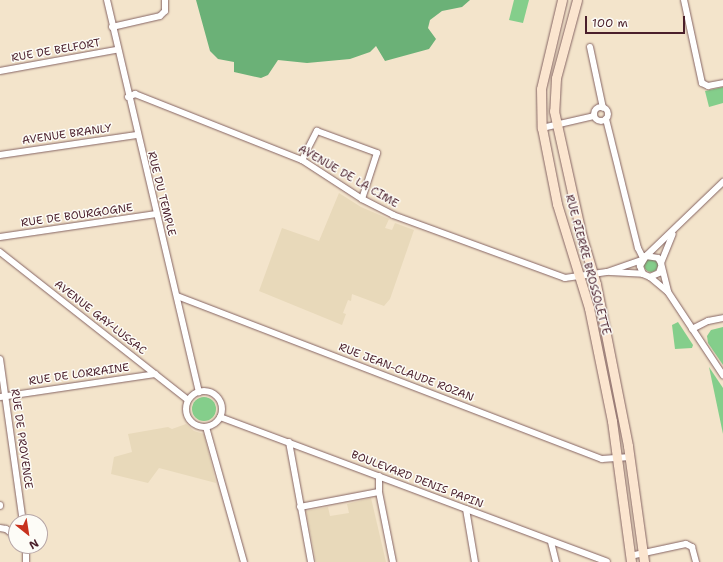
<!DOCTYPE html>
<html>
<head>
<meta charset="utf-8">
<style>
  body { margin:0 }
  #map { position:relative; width:723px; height:562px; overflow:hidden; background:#f3e4cb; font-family:"Shantell Sans",sans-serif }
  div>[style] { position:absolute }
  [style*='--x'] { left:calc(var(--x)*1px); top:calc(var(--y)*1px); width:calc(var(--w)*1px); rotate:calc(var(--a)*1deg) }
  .built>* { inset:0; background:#e8d9ba }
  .green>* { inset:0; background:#84ce8b }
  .round { border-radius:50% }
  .forest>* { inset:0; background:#6bb177 }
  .roads { filter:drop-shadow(0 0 1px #856463) drop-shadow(0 0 1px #856463) }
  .minor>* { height:6px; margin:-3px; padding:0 3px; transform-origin:3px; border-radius:3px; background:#fff }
  .minor>.ring { margin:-3px; padding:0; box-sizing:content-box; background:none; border:6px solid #fff; border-radius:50% }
  .secondary>* { height:9px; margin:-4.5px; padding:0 4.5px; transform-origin:4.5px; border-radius:4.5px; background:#fbe5cf }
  span { translate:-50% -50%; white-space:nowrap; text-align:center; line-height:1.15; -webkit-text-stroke:3px #fdfcf7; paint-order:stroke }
  .street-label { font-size:11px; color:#4a1f2b }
  .north { position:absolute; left:8px; top:514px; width:40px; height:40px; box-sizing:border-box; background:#fdfcf7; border:1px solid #b5a4a5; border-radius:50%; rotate:150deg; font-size:11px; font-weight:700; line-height:16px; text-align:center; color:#4a1f2b }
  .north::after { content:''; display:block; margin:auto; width:14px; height:18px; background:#c8321e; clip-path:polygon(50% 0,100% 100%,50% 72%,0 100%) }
  .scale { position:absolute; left:585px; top:16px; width:100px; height:18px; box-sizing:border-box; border:2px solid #4a1f2b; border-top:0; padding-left:5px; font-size:12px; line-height:14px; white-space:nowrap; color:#4a1f2b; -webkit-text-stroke:3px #fdfcf7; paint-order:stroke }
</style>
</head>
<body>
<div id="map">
  <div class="built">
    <i style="clip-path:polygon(339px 193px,361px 207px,389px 219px,385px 228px,392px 230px,395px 223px,414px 230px,390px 299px,384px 306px,352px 294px,351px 301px,348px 300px,343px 313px,346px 314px,342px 325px,259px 291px,282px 228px,319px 241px)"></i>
    <i style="clip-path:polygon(186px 424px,194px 431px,204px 434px,216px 483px,159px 468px,148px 483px,111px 474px,114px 457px,132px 452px,128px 434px,168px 427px,172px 429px)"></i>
    <i style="clip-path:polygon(371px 498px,386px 562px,316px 562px,306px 511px,328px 507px,330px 516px,349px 513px,347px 504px)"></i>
  </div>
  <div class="green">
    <i style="clip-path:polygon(514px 0,529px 0,523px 23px,509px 20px)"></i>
    <i style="clip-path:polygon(723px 87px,723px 103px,709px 107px,705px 91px)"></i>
    <i class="round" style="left:644px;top:258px;width:14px;height:14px"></i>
    <i style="clip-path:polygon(678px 322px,693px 345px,692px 348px,675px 349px,672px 325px)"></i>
    <i style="clip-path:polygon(723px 327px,723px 365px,708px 343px,707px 336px,711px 330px)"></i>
    <i style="clip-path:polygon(709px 367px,723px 388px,723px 434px)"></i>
    <i class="round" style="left:192px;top:397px;width:24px;height:24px"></i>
  </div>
  <div class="forest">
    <i style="clip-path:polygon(196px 0,470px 0,462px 7px,442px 11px,430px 20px,428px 28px,436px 39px,429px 49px,385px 61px,376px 46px,370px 52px,350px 59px,307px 63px,278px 60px,268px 75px,261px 78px,234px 72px,234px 62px,218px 59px,210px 51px)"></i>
  </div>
  <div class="roads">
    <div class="minor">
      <i style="--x:107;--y:0;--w:403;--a:76.8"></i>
      <i style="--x:684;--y:0;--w:85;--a:77.8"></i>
      <i style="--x:702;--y:83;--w:7;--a:27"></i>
      <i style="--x:708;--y:86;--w:15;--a:-11"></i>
      <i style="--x:112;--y:27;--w:49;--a:-12.9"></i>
      <i style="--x:160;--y:16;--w:7;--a:-45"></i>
      <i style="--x:165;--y:11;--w:11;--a:-90"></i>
      <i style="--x:590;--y:47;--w:62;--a:78"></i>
      <i style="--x:0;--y:71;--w:118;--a:-10.3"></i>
      <i style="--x:128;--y:97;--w:8;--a:-23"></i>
      <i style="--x:135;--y:94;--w:180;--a:21.6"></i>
      <i style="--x:302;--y:160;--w:72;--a:33"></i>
      <i style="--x:362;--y:199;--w:35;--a:27"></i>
      <i style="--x:393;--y:215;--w:183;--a:20.1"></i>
      <i style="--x:565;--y:278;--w:42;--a:-8.1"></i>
      <i style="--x:607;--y:272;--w:37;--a:-19"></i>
      <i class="ring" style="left:594px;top:107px;width:8px;height:8px"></i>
      <i style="--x:606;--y:119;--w:133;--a:76.1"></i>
      <i style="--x:638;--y:248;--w:11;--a:63"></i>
      <i style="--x:542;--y:128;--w:53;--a:-13"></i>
      <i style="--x:0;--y:155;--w:138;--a:-8.3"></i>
      <i style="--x:302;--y:160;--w:33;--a:-63"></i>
      <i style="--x:317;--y:131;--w:64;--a:20.1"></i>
      <i style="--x:377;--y:153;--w:48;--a:108.1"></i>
      <i style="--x:0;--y:237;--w:158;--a:-8.4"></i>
      <i style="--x:0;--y:252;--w:239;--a:38.2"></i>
      <i style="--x:646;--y:256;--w:107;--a:-43.9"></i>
      <i style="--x:661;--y:263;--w:31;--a:-68"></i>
      <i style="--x:661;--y:267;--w:6;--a:108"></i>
      <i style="--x:659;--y:273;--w:10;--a:156"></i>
      <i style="--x:650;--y:277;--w:8;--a:-157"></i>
      <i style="--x:643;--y:274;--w:9;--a:-111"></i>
      <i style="--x:640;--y:266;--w:12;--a:-59"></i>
      <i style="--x:646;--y:256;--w:12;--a:9"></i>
      <i style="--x:658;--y:258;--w:6;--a:59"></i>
      <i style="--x:661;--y:263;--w:30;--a:76"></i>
      <i style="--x:610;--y:272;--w:33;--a:3"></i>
      <i style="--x:650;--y:277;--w:23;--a:40"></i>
      <i style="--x:668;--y:292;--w:100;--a:56.5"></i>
      <i style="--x:177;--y:296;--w:455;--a:21"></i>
      <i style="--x:602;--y:459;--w:28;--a:-4"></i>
      <i style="--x:692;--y:329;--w:18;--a:-27"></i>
      <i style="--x:708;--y:321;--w:15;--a:-11"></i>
      <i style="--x:0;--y:359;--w:165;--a:82"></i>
      <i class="ring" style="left:186px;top:391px;width:30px;height:30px"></i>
      <i style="--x:0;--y:397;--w:157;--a:-8.4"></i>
      <i style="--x:220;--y:417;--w:413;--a:20.5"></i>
      <i style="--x:206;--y:427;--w:140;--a:74.3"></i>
      <i style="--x:289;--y:442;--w:122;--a:79.6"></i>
      <i style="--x:379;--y:476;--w:16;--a:90"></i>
      <i style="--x:379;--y:492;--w:71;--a:78.7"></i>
      <i style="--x:0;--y:505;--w:1;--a:90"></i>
      <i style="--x:300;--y:507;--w:80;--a:-10.8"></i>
      <i style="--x:466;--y:509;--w:54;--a:80.4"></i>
      <i style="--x:0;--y:528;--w:6;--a:9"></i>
      <i style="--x:6;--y:529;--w:13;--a:39"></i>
      <i style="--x:551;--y:542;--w:21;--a:76"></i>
      <i style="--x:26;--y:546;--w:16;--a:90"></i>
      <i style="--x:630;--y:556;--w:57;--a:-12.1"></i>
      <i style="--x:686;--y:544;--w:7;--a:27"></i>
      <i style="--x:692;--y:547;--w:16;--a:75"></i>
    </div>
    <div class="secondary">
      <i style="--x:562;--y:0;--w:91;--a:103.3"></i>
      <i style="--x:541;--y:89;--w:39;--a:89"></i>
      <i style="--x:542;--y:128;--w:77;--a:78.8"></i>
      <i style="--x:557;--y:204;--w:109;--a:72.9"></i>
      <i style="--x:589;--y:308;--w:115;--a:78.5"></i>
      <i style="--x:612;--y:421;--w:142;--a:82.3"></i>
      <i style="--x:577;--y:0;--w:81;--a:105.1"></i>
      <i style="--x:556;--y:78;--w:33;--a:93"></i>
      <i style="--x:554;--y:111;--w:129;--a:77.5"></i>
      <i style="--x:582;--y:237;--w:49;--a:73.4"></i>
      <i style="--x:596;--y:284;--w:165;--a:78.8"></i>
      <i style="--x:628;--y:446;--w:117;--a:82.1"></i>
    </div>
  </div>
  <div class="street-label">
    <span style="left:56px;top:51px;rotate:-10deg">RUE DE BELFORT</span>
    <span style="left:67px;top:135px;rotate:-8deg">AVENUE BRANLY</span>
    <span style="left:348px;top:177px;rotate:30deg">AVENUE DE LA CIME</span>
    <span style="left:161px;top:194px;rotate:76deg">RUE DU TEMPLE</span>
    <span style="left:77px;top:216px;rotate:-8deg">RUE DE BOURGOGNE</span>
    <span style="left:587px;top:265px;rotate:75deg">RUE PIERRE BROSSOLETTE</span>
    <span style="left:100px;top:318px;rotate:38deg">AVENUE GAY-LUSSAC</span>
    <span style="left:406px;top:373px;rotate:21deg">RUE JEAN-CLAUDE ROZAN</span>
    <span style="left:79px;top:375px;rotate:-8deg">RUE DE LORRAINE</span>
    <span style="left:21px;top:439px;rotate:82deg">RUE DE PROVENCE</span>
    <span style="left:417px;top:480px;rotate:21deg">BOULEVARD DENIS PAPIN</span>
  </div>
  <div class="north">N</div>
  <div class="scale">100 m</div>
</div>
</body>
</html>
